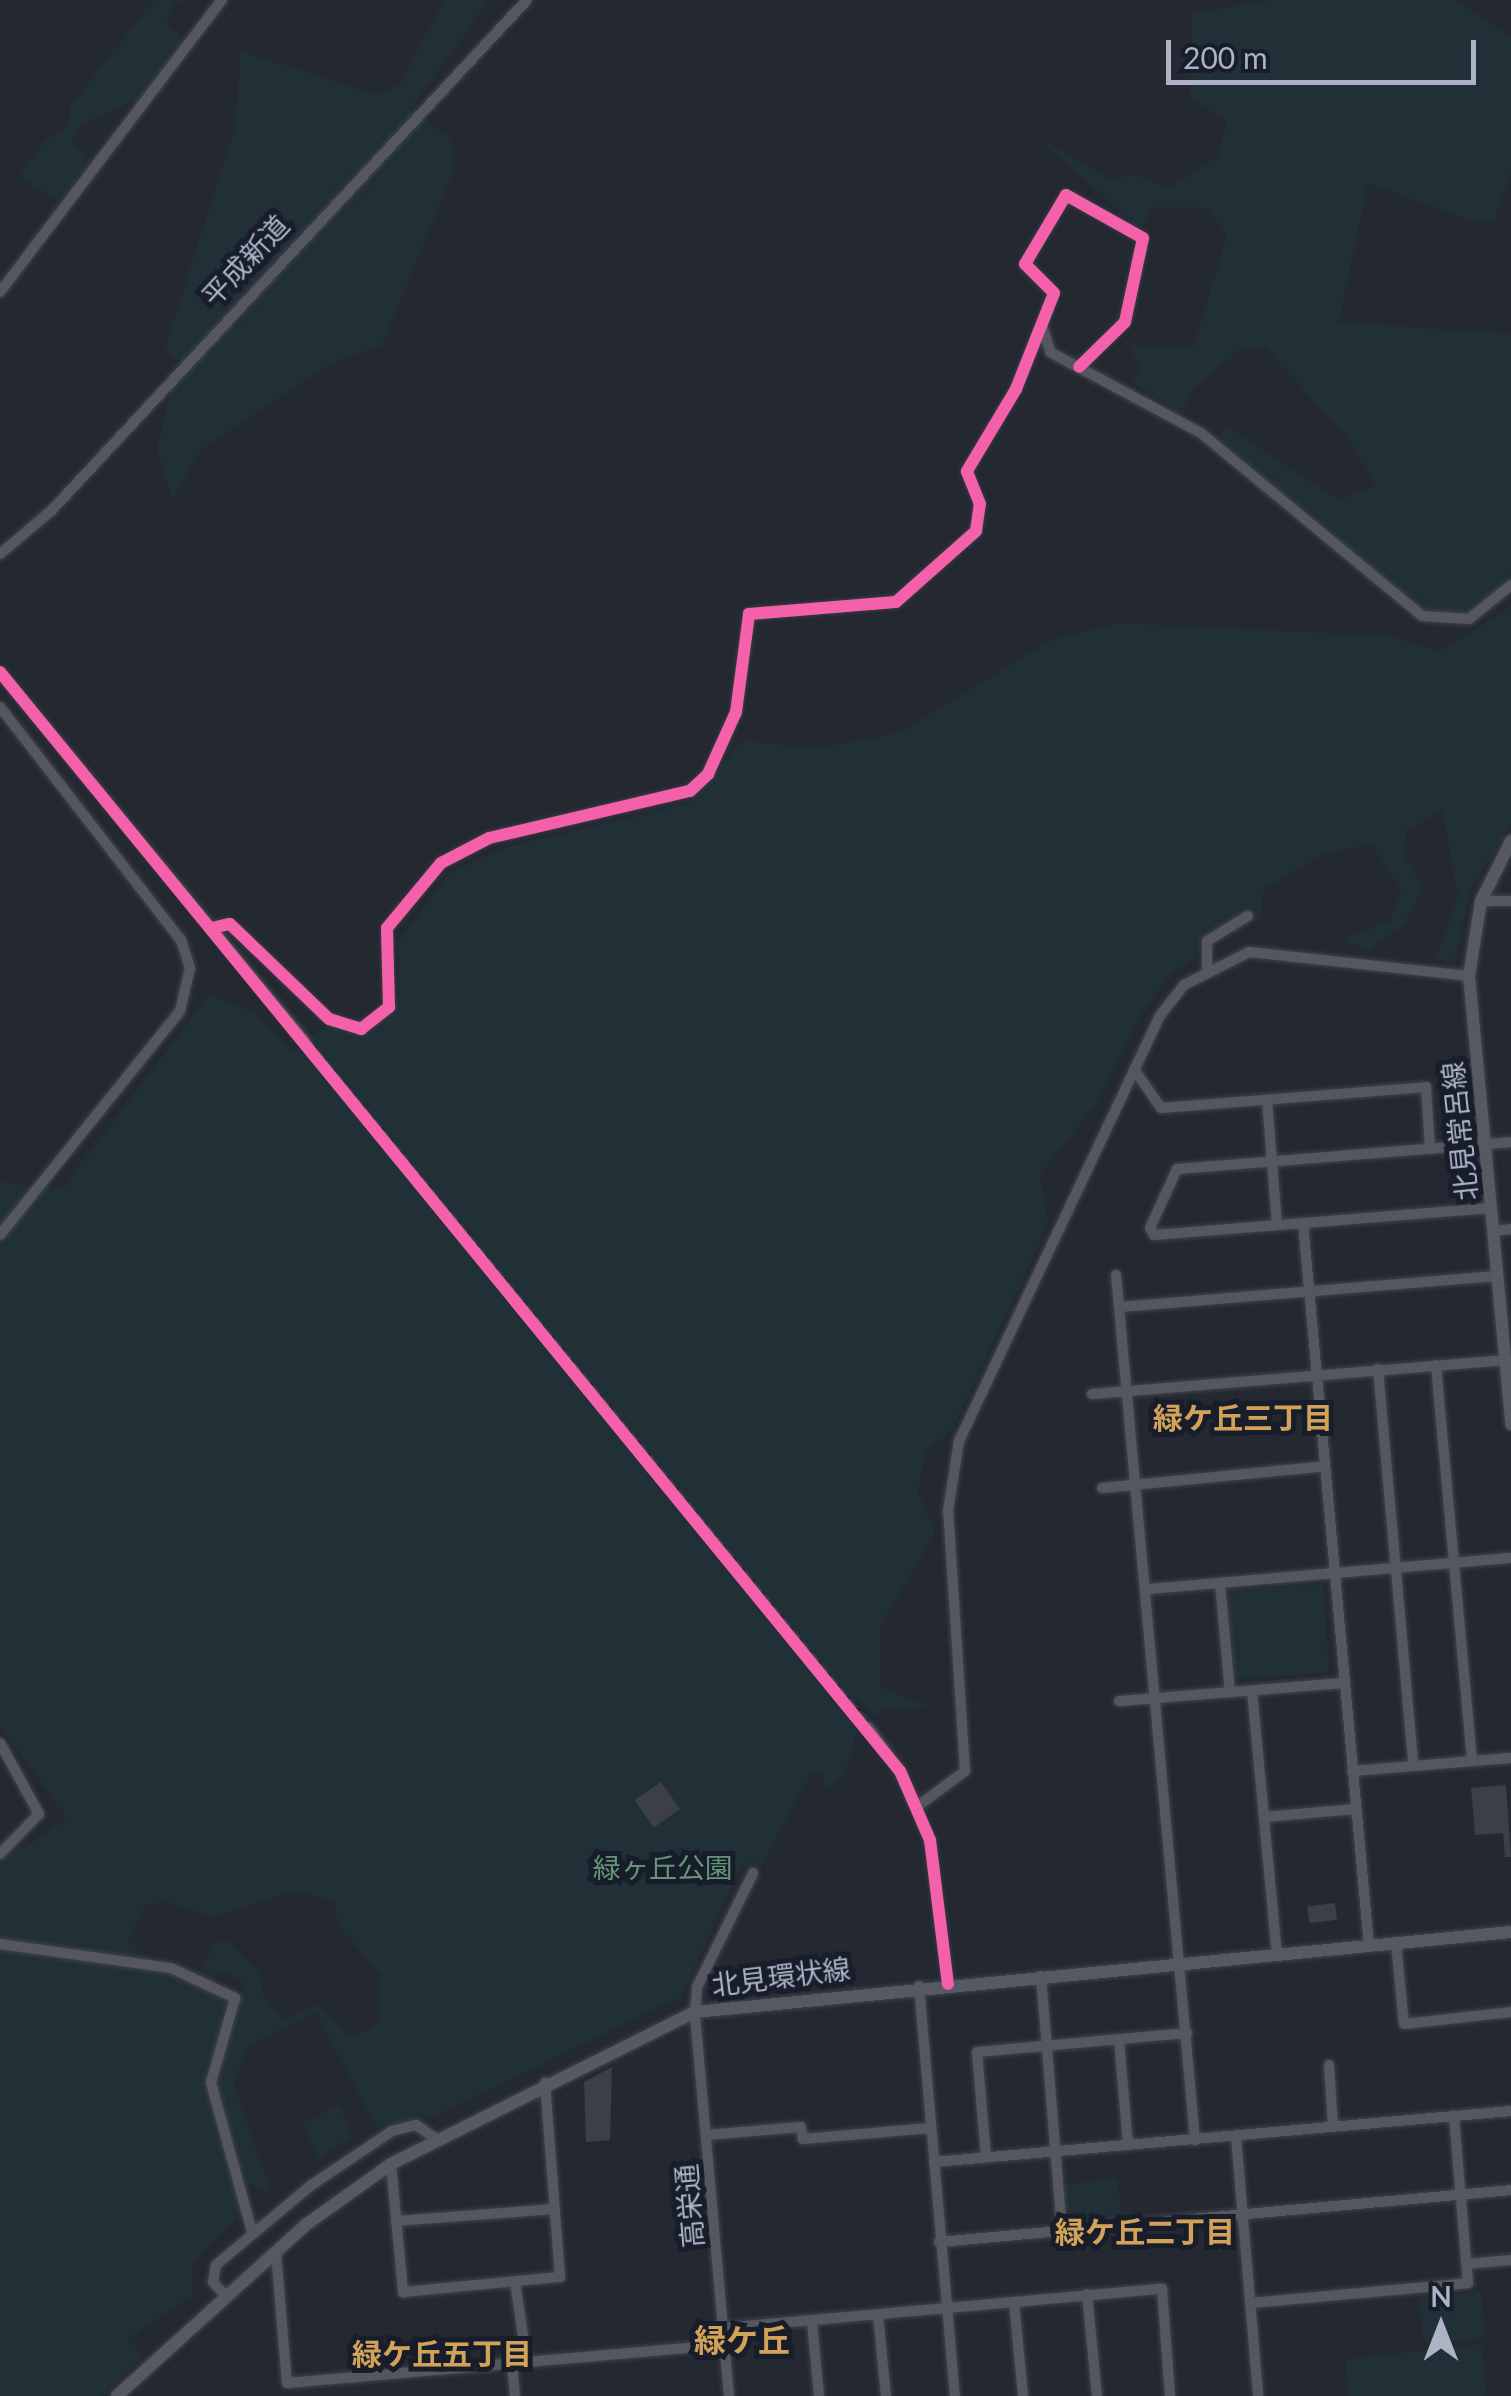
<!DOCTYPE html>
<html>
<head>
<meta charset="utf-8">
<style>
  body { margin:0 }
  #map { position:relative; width:1511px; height:2396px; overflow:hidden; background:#242831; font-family:Lato,"Noto Sans JP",sans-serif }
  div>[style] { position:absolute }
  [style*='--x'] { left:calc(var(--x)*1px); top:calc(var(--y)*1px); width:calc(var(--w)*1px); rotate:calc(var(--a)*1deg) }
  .green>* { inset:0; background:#213036; transform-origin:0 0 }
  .building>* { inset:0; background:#3c3f48; transform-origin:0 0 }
  .minor-tunnel>* { height:10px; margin-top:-5px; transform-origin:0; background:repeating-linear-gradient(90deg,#393d47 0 10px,transparent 0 15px) }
  .roads { filter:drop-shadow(0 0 2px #40434a) drop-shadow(0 0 2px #40434a) }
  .minor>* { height:10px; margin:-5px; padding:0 5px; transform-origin:5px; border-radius:5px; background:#545660 }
  .major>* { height:12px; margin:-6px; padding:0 6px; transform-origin:6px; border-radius:6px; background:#575962 }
  .cycleway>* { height:12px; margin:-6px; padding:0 6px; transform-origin:6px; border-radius:6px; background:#f560ab }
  span { translate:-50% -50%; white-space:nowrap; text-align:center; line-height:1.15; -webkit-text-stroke:10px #181d2b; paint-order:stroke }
  .street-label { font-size:28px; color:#adb2c4 }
  .park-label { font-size:28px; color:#659477 }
  .neighbourhood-label { font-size:30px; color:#d3a259; font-weight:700 }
  .quarter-label { font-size:32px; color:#d3a259; font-weight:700 }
  .north { position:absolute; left:1391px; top:2276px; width:100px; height:100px; -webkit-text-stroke:8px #181d2b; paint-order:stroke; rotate:0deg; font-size:28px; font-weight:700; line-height:40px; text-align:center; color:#adb2c4 }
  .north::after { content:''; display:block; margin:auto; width:35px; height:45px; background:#adb2c4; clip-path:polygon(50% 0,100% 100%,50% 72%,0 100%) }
  .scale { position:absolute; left:1166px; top:40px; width:310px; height:45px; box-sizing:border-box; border:5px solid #adb2c4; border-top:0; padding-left:12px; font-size:30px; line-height:35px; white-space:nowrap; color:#adb2c4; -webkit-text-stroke:8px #181d2b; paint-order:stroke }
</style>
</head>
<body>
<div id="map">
  <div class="green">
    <i style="clip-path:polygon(154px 0,189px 0,174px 4px,166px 24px,187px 41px,137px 100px,81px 125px,71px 144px,92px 159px,59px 202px,19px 177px,44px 141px,69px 126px,70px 106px)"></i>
    <i style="clip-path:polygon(444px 0,489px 0,410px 110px,451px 138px,453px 173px,382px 345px,327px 365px,200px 451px,172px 501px,157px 449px,177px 361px,165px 349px,236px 123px,240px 51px,377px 95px,400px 83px)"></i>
    <i style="clip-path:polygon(1270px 0,1456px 0,1511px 37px,1511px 172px,1495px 219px,1474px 222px,1368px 183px,1339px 322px,1511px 334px,1511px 580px,1477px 614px,1451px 621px,1426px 614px,1217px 437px,1227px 427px,1339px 499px,1375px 486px,1349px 440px,1266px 348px,1242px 348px,1192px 390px,1183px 415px,1133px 383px,1139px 367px,1129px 346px,1194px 347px,1227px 234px,1207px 208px,1152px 207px,1141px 230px,1033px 133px,1109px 179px,1136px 175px,1168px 188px,1217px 157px,1227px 121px,1190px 97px,1192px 13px)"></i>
    <i style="clip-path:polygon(evenodd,1511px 606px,1511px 824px,1471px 890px,1454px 963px,1435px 959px,1458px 897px,1443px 811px,1406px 831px,1405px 857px,1423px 888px,1405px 923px,1369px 951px,1344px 939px,1389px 921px,1401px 890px,1372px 844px,1325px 853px,1264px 889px,1260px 919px,1204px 935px,1196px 958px,1170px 975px,1140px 1016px,1098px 1102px,1040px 1175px,1048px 1226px,952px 1430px,926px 1450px,918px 1491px,935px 1533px,880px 1627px,881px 1687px,931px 1708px,884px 1708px,876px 1717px,857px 1698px,844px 1710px,857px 1731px,844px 1776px,827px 1788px,819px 1772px,810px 1775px,758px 1872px,742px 1866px,682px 1996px,434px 2117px,377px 2128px,316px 2013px,247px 2047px,234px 2083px,271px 2191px,235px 2179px,239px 2215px,193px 2262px,193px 2295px,127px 2340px,144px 2356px,102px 2396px,0 2396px,0 1849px,27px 1846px,67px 1818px,0 1726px,0 1182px,62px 1189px,209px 994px,256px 1014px,294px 1052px,327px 1026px,376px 1014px,399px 996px,399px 940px,452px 870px,514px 845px,688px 803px,743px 740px,813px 749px,899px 733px,1053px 639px,1118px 623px,1390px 636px,1441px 651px,1511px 606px,296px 1891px,335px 1902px,338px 1925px,381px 1975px,381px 2019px,369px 2030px,348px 2035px,317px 2004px,285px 2020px,263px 1995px,260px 1973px,226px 1940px,213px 1943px,202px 1971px,169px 1972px,128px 1941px,144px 1906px,167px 1902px,214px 1917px,296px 1891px,1511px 606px,223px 1971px,243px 1983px,227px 2034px,218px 2031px,228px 1999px,212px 1977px,223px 1971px)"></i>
    <i style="left:1323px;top:1584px;width:89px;height:95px;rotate:86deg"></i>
    <i style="clip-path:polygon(340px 2104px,352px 2137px,319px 2159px,303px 2124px)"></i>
    <i style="left:1117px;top:2178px;width:42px;height:54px;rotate:83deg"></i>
    <i style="left:1481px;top:2292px;width:46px;height:62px;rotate:85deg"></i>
    <i style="clip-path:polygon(1481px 2344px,1487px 2396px,1348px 2396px,1345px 2359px)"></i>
  </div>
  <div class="building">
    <i style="left:661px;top:1782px;width:33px;height:32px;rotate:55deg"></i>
    <i style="clip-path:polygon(1506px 1785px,1511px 1857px,1505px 1857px,1503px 1833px,1475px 1835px,1471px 1788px)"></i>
    <i style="left:1335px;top:1903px;width:17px;height:28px;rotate:83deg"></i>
    <i style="clip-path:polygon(612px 2067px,610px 2140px,586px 2142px,584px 2082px)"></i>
  </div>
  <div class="minor-tunnel">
    <i style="--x:305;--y:1041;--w:887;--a:50.62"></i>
  </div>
  <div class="roads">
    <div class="minor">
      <i style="--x:0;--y:292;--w:367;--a:-52.8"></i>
      <i style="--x:1042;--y:325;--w:28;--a:73"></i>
      <i style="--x:1050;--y:352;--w:171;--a:28.2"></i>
      <i style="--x:1201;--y:433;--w:287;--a:39.6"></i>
      <i style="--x:1422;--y:616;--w:47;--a:3.7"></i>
      <i style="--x:1469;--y:619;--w:54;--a:-39"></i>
      <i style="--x:0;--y:554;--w:68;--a:-40.2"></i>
      <i style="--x:52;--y:510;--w:697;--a:-47.04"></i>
      <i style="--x:0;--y:672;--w:479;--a:50.4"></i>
      <i style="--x:0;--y:707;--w:295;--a:52.2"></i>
      <i style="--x:181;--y:940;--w:29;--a:72"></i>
      <i style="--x:190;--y:968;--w:44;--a:103.1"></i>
      <i style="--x:180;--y:1011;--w:287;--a:128.8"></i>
      <i style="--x:1481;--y:901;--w:30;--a:0"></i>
      <i style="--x:212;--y:928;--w:18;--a:-13"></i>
      <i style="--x:230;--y:924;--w:137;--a:43.8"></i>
      <i style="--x:329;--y:1019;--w:34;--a:17"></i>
      <i style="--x:361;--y:1029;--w:36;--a:-38"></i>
      <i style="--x:389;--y:1007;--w:79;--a:-91.5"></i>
      <i style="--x:387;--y:928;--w:85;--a:-50.3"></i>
      <i style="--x:441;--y:863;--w:54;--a:-27.5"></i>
      <i style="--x:489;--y:838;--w:206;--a:-13.2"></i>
      <i style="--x:690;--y:791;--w:25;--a:-43"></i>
      <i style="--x:708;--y:774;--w:68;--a:-65.7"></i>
      <i style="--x:736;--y:712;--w:99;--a:-82.4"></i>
      <i style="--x:749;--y:614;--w:147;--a:-4.7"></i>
      <i style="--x:896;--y:602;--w:107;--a:-41.6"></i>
      <i style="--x:976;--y:531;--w:27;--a:-82"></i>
      <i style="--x:980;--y:504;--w:35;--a:-112"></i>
      <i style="--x:967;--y:471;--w:96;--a:-59.1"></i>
      <i style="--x:1016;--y:389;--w:103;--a:-68.4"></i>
      <i style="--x:1054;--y:293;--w:41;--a:-135"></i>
      <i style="--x:1025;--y:264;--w:80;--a:-59.3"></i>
      <i style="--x:1066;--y:195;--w:88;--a:29.2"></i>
      <i style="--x:1143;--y:238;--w:86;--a:102.1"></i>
      <i style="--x:1125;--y:322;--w:64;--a:135.6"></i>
      <i style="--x:1207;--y:968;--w:27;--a:-90"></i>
      <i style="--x:1207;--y:941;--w:48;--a:-31.4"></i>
      <i style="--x:1134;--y:1069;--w:47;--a:55.3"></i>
      <i style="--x:1161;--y:1108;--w:266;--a:-4.5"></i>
      <i style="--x:1426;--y:1087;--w:62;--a:86.3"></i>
      <i style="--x:1267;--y:1100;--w:125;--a:85.4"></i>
      <i style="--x:1491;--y:1208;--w:338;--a:175.4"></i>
      <i style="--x:1154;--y:1235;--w:8;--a:-120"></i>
      <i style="--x:1150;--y:1228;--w:65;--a:-65.4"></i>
      <i style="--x:1177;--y:1169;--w:335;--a:-4.6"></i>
      <i style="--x:1303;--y:1223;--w:725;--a:84.78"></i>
      <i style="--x:1494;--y:1231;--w:17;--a:-7"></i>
      <i style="--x:1116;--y:1275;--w:869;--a:84.78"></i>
      <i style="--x:1119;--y:1307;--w:380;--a:-4.7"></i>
      <i style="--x:1436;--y:1365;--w:397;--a:84.8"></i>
      <i style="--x:1378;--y:1369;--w:398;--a:84.9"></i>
      <i style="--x:1092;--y:1394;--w:414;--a:-4.7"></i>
      <i style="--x:1102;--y:1488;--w:224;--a:-5.6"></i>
      <i style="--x:1220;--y:1583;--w:109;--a:84.8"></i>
      <i style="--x:1148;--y:1589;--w:364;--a:-4.9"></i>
      <i style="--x:1252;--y:1691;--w:264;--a:84.6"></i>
      <i style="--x:1119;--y:1701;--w:226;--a:-4.6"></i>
      <i style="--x:868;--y:1727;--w:54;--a:54"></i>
      <i style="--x:900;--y:1771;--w:75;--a:66.5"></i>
      <i style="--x:930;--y:1840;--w:145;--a:82.9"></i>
      <i style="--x:0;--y:1743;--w:81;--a:61.2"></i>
      <i style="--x:39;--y:1814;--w:56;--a:134.3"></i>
      <i style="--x:1352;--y:1771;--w:160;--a:-4.7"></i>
      <i style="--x:918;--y:1806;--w:59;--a:-36.7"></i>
      <i style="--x:965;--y:1771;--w:261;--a:-93.7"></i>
      <i style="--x:948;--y:1511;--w:71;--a:-81.1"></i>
      <i style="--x:959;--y:1441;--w:469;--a:-64.7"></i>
      <i style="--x:1159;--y:1017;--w:41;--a:-52"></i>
      <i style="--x:1184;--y:985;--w:73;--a:-26.9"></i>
      <i style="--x:1249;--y:952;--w:221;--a:6.2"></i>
      <i style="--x:1264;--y:1817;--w:92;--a:-5"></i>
      <i style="--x:1396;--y:1943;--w:81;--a:84.4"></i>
      <i style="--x:1404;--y:2024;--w:108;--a:-6.4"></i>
      <i style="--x:0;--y:1944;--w:173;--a:8"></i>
      <i style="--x:171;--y:1968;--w:71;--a:25.1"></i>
      <i style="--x:235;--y:1998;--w:88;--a:105.8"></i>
      <i style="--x:211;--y:2083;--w:155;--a:74.6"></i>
      <i style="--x:1041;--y:1976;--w:256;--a:85.3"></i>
      <i style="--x:919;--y:1986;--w:412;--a:85"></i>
      <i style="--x:1119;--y:2040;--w:105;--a:85.1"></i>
      <i style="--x:1329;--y:2065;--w:62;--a:86.3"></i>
      <i style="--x:706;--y:2135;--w:95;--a:-4.8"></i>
      <i style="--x:801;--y:2127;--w:12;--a:81"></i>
      <i style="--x:803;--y:2139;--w:128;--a:-4.9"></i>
      <i style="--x:1236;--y:2137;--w:260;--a:85.1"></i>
      <i style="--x:986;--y:2157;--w:105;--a:-94.9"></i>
      <i style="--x:977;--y:2052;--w:211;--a:-5.2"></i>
      <i style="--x:934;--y:2162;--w:579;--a:-5.05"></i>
      <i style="--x:391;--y:2164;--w:129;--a:84.6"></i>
      <i style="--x:403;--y:2292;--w:158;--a:-5.5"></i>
      <i style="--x:560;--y:2277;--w:195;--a:-94.4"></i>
      <i style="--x:396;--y:2221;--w:158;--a:-4.3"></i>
      <i style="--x:939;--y:2242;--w:574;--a:-5.19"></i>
      <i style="--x:276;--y:2253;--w:130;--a:85.2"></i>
      <i style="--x:287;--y:2383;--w:439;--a:-5"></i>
      <i style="--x:1467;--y:2264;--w:44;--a:-5.2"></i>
      <i style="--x:515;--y:2282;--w:81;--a:81.5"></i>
      <i style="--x:1087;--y:2294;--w:102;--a:84.4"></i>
      <i style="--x:225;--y:2295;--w:18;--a:-133"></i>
      <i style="--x:213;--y:2282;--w:17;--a:-80"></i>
      <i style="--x:216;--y:2265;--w:123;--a:-40"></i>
      <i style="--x:310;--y:2186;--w:99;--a:-33.9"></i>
      <i style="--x:392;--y:2131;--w:25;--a:-14"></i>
      <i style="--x:416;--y:2125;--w:23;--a:34"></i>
      <i style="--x:1014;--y:2302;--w:94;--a:84.5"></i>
      <i style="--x:1250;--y:2303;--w:219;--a:-5.2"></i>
      <i style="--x:1468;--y:2283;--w:168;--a:-94.8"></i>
      <i style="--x:878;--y:2315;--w:81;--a:84.4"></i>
      <i style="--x:812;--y:2321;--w:75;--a:84.7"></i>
      <i style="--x:723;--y:2328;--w:441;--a:-5.1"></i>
      <i style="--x:1162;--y:2289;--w:107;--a:85.7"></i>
      <i style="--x:512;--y:2363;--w:33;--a:85"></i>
      <i style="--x:729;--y:2396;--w:386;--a:-95.1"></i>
      <i style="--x:695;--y:2012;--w:25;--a:-85"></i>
      <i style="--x:697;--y:1987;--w:127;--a:-63.8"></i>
    </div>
    <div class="major">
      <i style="--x:1511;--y:841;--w:67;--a:116.6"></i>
      <i style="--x:1481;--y:901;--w:76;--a:99.1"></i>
      <i style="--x:1469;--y:976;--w:450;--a:84.6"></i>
      <i style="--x:117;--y:2396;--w:256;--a:-42.2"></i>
      <i style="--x:307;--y:2224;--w:103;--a:-35.5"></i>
      <i style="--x:391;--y:2164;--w:340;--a:-26.6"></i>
      <i style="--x:695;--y:2012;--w:820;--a:-5.6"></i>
    </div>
  </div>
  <div class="cycleway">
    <i style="--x:0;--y:672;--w:1420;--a:50.69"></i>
    <i style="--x:900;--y:1771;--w:75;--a:66.5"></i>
    <i style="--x:930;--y:1840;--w:145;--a:82.9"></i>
    <i style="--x:212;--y:928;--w:18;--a:-13"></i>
    <i style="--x:230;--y:924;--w:137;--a:43.8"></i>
    <i style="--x:329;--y:1019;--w:34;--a:17"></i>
    <i style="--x:361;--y:1029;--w:36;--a:-38"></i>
    <i style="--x:389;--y:1007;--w:79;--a:-91.5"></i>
    <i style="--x:387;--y:928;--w:85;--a:-50.3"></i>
    <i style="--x:441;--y:863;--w:54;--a:-27.5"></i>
    <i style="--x:489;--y:838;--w:206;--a:-13.2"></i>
    <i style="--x:690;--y:791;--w:25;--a:-43"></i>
    <i style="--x:708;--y:774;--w:68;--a:-65.7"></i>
    <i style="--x:736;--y:712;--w:99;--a:-82.4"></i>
    <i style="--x:749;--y:614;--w:147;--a:-4.7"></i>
    <i style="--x:896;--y:602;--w:107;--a:-41.6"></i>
    <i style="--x:976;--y:531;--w:27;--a:-82"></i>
    <i style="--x:980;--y:504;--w:35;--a:-112"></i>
    <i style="--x:967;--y:471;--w:96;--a:-59.1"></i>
    <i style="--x:1016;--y:389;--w:103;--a:-68.4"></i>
    <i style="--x:1054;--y:293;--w:41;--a:-135"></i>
    <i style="--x:1025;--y:264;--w:80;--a:-59.3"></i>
    <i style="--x:1066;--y:195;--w:88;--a:29.2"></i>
    <i style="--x:1143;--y:238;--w:86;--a:102.1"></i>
    <i style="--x:1125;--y:322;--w:64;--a:135.6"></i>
  </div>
  <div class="street-label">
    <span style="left:245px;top:260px;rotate:-47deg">平成新道</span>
    <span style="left:1459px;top:1131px;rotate:-96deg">北見常呂線</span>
    <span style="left:781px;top:1976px;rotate:-7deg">北見環状線</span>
    <span style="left:689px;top:2206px;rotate:-95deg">高栄通</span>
  </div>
  <div class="park-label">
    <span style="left:663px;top:1867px">緑ヶ丘公園</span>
  </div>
  <div class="neighbourhood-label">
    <span style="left:1243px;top:1417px">緑ケ丘三丁目</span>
    <span style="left:1145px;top:2231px">緑ケ丘二丁目</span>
    <span style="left:442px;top:2353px">緑ケ丘五丁目</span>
  </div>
  <div class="quarter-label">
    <span style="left:742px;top:2340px">緑ケ丘</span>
  </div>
  <div class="north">N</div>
  <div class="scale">200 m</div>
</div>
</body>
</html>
